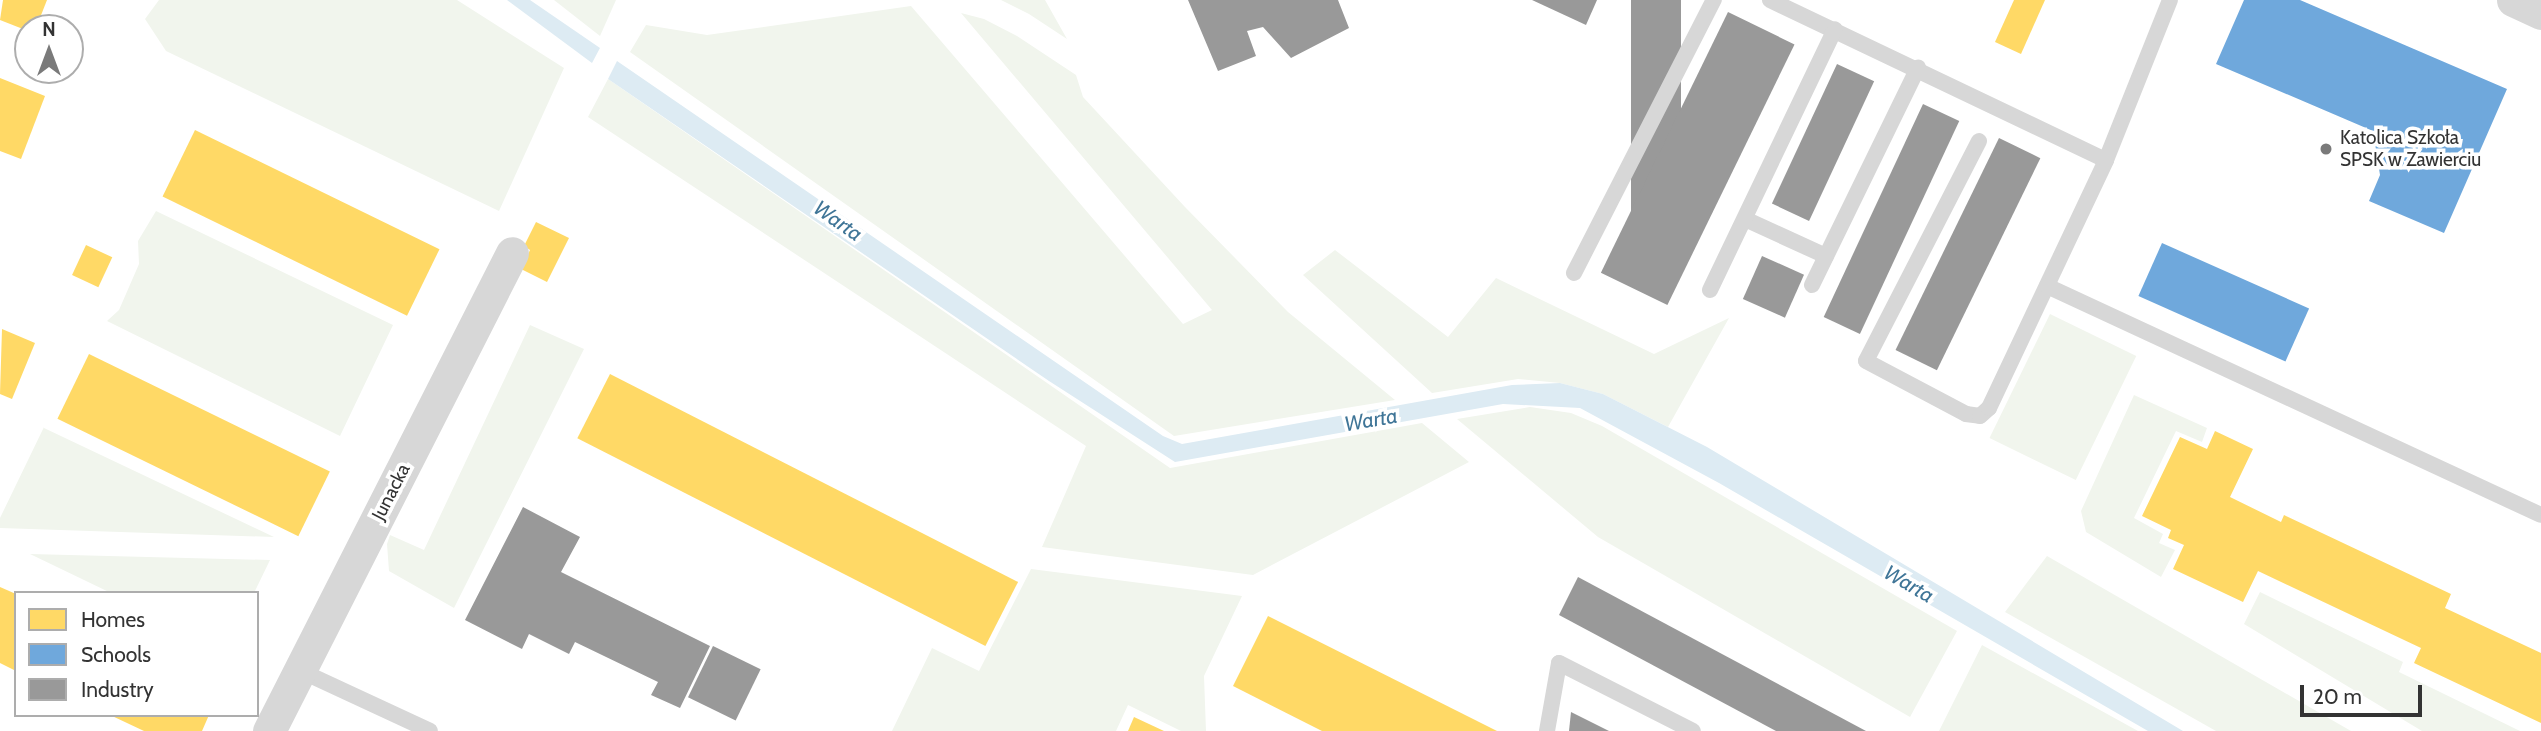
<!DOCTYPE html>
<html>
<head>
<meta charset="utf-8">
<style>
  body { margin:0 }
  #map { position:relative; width:2541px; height:731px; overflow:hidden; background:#fff; font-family:Cabin,sans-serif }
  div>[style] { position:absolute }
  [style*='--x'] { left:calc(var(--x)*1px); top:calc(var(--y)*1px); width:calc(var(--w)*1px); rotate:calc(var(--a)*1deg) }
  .green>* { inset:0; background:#f1f5ed; transform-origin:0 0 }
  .water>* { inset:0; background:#ddebf3 }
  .homes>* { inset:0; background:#ffd966; transform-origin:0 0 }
  .schools>* { inset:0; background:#6fa8dc; transform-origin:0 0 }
  .industry>* { inset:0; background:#999; transform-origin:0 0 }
  .service>* { height:16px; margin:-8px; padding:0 8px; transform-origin:8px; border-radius:8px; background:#d7d7d7 }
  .minor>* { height:33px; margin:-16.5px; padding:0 16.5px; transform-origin:16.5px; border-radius:16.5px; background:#d7d7d7 }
  .dots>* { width:19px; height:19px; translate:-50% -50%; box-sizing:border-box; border:4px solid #fff; border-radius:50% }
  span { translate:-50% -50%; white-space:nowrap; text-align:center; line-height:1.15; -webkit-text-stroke:7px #fff; paint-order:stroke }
  .poi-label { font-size:19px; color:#333 }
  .left { translate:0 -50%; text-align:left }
  .street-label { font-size:19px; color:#333 }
  .water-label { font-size:21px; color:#3f7597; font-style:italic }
  .legend { position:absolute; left:14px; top:591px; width:245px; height:126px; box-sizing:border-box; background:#fff; border:2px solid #adadad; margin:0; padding:9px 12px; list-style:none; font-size:21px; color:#333 }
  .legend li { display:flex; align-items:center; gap:14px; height:35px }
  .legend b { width:35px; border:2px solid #adadad }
  .north { position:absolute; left:14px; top:14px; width:70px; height:70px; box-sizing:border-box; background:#fff; border:2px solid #adadad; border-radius:50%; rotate:0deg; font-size:19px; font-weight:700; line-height:28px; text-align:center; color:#333 }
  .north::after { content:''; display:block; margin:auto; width:24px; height:32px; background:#7a7a7a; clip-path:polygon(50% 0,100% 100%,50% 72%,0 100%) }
  .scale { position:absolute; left:2300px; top:685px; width:122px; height:32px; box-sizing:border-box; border:4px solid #333; border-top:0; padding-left:9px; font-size:21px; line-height:24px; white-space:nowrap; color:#333; -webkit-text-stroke:5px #fff; paint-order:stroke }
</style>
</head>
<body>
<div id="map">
  <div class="green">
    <i style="clip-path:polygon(159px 0,457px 0,564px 68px,499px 211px,166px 51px,145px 19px)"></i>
    <i style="clip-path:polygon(554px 0,616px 0,600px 36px)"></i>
    <i style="clip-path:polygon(1001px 0,1045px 0,1067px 39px,1029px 14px)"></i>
    <i style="clip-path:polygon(911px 6px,1183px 324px,1212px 310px,961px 13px,984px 19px,1017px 36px,1076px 75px,1083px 97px,1185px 207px,1288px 312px,1395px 400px,1174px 436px,630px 52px,646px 25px,707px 35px)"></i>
    <i style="clip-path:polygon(608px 79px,1170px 468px,1422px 423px,1469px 462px,1253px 575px,1042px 547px,1086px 446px,588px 117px)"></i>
    <i style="clip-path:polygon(156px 211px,393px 325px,340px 436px,107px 321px,119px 310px,139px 264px,138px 241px)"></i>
    <i style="clip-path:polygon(1335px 250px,1448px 337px,1496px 278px,1654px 354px,1729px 318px,1668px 427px,1603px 394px,1560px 383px,1518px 379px,1432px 393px,1303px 275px)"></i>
    <i style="left:2050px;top:314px;width:96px;height:138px;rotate:26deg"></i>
    <i style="clip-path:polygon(530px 325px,584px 349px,454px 608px,389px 571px,387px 544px,390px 535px,424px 550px)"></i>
    <i style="clip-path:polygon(2134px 395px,2207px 428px,2202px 442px,2176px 431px,2134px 518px,2163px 534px,2159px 543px,2175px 550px,2161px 577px,2086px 532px,2081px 511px)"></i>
    <i style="clip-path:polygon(1530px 407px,1571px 413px,1602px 426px,1957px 631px,1910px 717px,1598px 537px,1457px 419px)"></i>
    <i style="clip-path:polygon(44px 427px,44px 428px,274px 537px,0 528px,0 518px)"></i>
    <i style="clip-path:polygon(30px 554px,270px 560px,254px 593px,111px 593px)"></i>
    <i style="clip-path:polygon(2047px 556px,2351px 731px,2216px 731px,2005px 612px)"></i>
    <i style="clip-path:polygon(1031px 569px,1242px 596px,1204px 676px,1206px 731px,1181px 731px,1128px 705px,1116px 731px,892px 731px,932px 648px,979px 671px)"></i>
    <i style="clip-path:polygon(2260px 592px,2403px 662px,2399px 672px,2520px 731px,2422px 731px,2244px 624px)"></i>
    <i style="clip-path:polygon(1982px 645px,2138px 731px,1939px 731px)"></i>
  </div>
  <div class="water">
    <i style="clip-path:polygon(507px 0,530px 0,600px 48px,592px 63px)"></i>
    <i style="clip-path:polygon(617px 61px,1163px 436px,1182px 444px,1512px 385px,1560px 383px,1603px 394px,1707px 447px,2183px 731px,2148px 731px,1719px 483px,1580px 408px,1503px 404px,1175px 462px,1049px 381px,608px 79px)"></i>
  </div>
  <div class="homes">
    <i style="clip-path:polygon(3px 0,47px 0,36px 28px,28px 31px,0 20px)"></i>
    <i style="clip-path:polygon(2014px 0,2045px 0,2021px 54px,1995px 42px)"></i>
    <i style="clip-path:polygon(0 78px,45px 96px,21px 159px,0 151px)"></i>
    <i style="left:195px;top:130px;width:272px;height:74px;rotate:26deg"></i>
    <i style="clip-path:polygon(536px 222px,569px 238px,547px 282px,521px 269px,530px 250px,524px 246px)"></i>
    <i style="left:86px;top:245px;width:29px;height:33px;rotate:25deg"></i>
    <i style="clip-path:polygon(2px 329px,35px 343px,12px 399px,0 394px)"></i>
    <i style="left:89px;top:354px;width:268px;height:72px;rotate:26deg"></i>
    <i style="left:610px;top:374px;width:458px;height:72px;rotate:27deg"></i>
    <i style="clip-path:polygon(2215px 431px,2253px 449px,2230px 497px,2281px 522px,2284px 515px,2451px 594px,2445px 608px,2541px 653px,2541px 723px,2414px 663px,2421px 648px,2258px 571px,2243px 602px,2173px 569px,2184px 545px,2168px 538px,2171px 530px,2142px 516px,2180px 437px,2207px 449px)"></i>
    <i style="clip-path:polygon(0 587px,16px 594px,16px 671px,0 663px)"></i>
    <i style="clip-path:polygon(1268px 616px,1497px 731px,1322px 731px,1233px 686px)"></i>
    <i style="clip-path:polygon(110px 715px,209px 715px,202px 731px,144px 731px)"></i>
    <i style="clip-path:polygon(1134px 717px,1164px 731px,1128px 731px)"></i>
  </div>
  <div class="schools">
    <i style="clip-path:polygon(2244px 0,2300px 0,2507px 89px,2444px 233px,2369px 201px,2380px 175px,2373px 131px,2216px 64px)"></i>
    <i style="left:2162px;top:243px;width:161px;height:58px;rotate:24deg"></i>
  </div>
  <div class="industry">
    <i style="clip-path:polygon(1188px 0,1338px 0,1349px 28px,1291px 58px,1263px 27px,1247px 31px,1256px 56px,1218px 71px)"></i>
    <i style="clip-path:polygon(1532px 0,1597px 0,1586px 25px)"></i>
    <i style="left:1631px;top:0;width:50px;height:277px"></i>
    <i style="left:1728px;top:12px;width:74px;height:290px;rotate:26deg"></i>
    <i style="left:1837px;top:64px;width:41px;height:154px;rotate:25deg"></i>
    <i style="left:1923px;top:104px;width:40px;height:235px;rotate:25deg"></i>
    <i style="left:1999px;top:138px;width:46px;height:236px;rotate:26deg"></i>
    <i style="left:1762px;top:256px;width:46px;height:47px;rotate:24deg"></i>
    <i style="clip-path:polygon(523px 507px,580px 537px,561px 572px,710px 646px,680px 708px,651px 695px,658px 682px,575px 642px,569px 654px,529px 634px,522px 649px,465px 620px)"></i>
    <i style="clip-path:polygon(1578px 577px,1866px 731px,1776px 731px,1559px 615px)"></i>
    <i style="left:713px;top:646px;width:53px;height:57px;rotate:26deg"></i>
    <i style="clip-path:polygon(1571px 712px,1609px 731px,1569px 731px)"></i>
  </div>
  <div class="service">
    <i style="--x:1770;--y:0;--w:372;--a:25.5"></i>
    <i style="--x:1979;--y:141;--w:247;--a:117.2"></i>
    <i style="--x:1866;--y:361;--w:113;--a:27.9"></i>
    <i style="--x:1966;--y:414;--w:14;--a:8"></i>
    <i style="--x:1980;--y:416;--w:12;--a:-42"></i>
    <i style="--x:1989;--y:408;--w:274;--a:-64.7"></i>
    <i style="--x:2106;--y:160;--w:172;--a:-68.2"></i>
    <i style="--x:1745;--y:219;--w:89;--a:24.6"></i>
    <i style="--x:1574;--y:273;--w:307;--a:-62.9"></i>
    <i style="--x:1812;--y:285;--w:242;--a:-64"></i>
    <i style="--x:2047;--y:286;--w:544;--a:24.87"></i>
    <i style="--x:1710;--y:290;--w:289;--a:-64.4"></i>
    <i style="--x:301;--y:671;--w:142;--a:24.9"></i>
    <i style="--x:1547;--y:731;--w:69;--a:-80"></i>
    <i style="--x:1559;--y:663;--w:150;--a:26.9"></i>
  </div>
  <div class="minor">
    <i style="--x:2513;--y:0;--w:31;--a:25"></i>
    <i style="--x:269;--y:731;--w:536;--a:-63.05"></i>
  </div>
  <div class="dots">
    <i style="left:2326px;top:149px;background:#7a7a7a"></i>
  </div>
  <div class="poi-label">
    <span class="left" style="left:2340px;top:149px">Katolica Szkoła<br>SPSK w Zawierciu</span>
  </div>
  <div class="street-label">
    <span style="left:391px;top:492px;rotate:-63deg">Junacka</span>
  </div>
  <div class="water-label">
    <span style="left:838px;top:221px;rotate:35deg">Warta</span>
    <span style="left:1371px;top:420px;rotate:-10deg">Warta</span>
    <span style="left:1909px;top:584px;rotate:30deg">Warta</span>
  </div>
  <ul class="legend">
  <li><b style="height:19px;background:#ffd966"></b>Homes</li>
  <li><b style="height:19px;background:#6fa8dc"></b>Schools</li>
  <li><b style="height:19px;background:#999"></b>Industry</li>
  </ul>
  <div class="north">N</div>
  <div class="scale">20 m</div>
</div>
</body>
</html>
